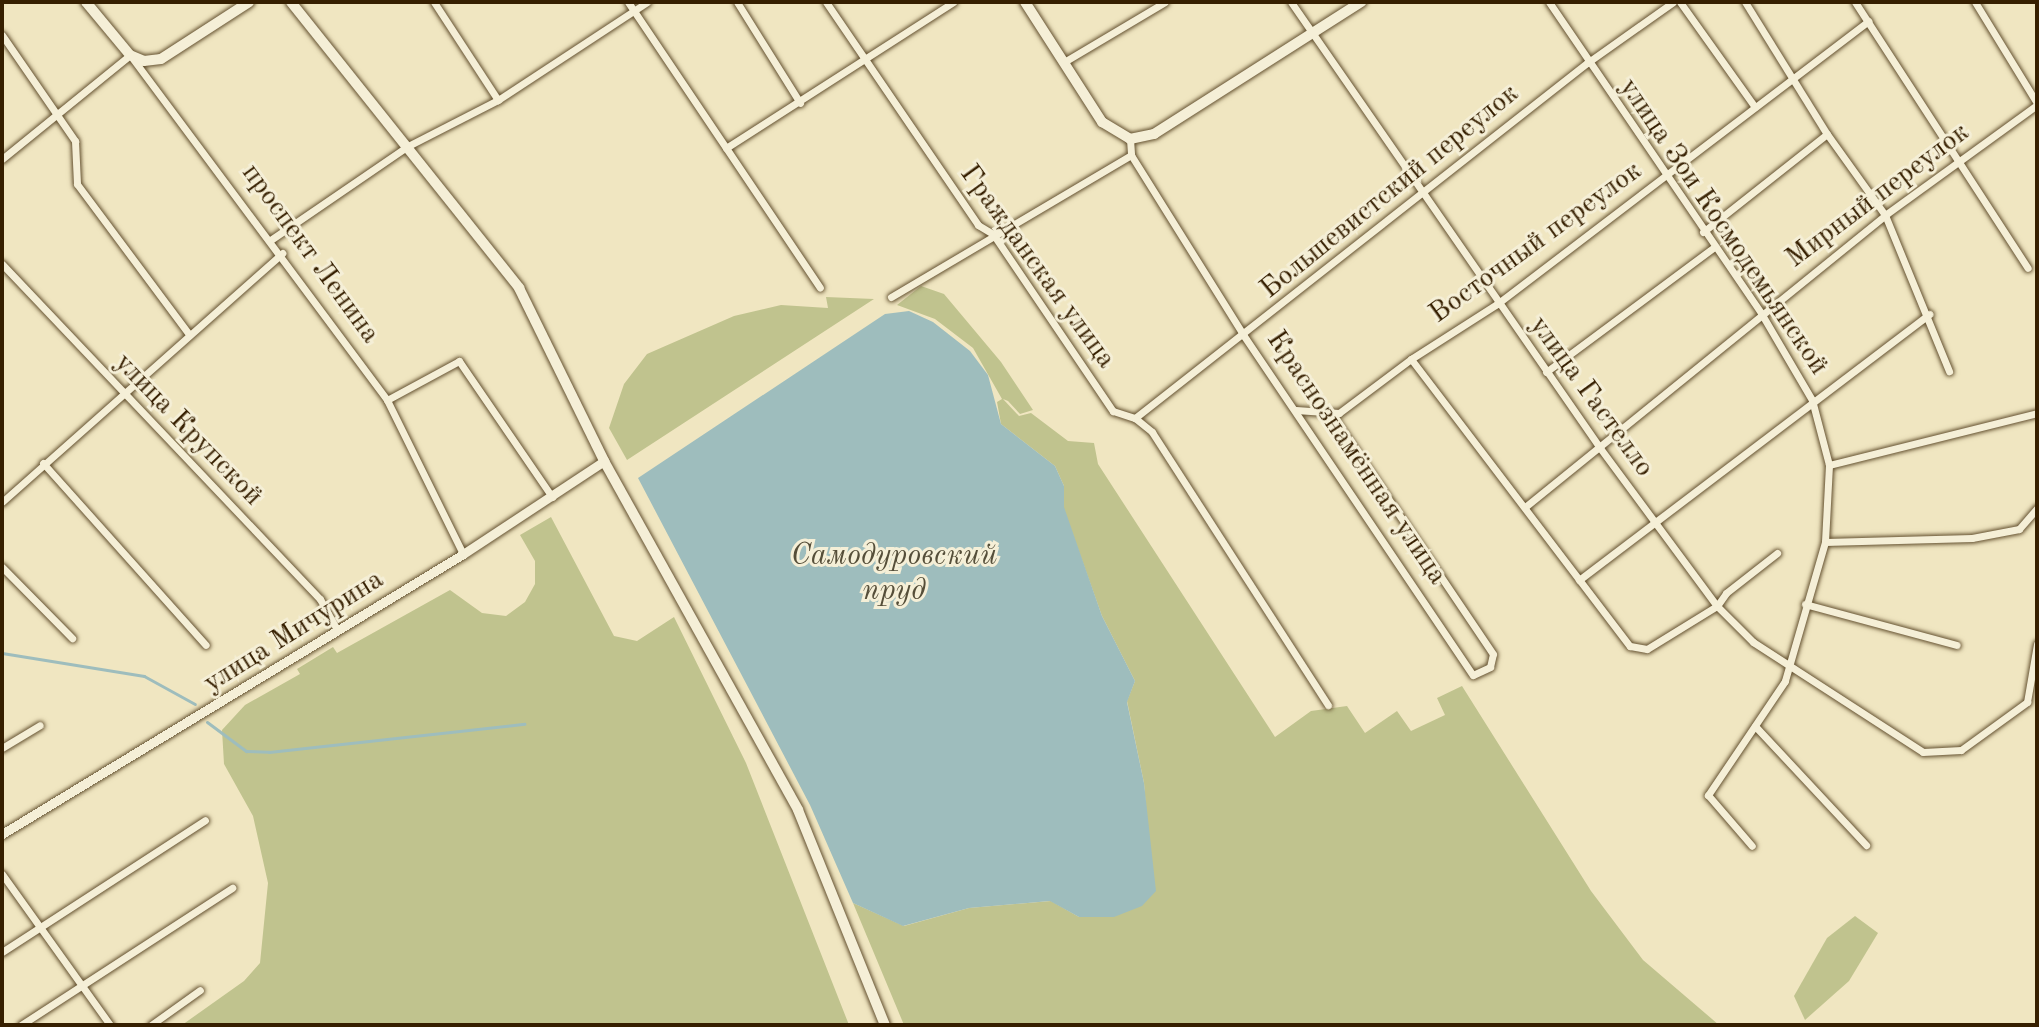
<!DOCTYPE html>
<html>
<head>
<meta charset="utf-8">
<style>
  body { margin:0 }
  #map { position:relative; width:2039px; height:1027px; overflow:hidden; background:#f0e6c1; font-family:"Old Standard TT",serif }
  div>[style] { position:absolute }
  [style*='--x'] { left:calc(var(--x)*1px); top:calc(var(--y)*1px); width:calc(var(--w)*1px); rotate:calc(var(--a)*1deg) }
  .green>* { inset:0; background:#c0c38e }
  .water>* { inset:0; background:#9ebdbd }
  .stream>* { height:3px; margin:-1.5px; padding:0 1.5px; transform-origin:1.5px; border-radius:1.5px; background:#9ebdbd }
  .roads { filter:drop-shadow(0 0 2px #645130) drop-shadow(0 0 2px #645130) }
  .minor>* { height:7px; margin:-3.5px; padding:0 3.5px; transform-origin:3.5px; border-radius:3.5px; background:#f5efd7 }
  .tertiary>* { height:9px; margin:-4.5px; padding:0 4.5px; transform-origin:4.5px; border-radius:4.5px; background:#f5efd7 }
  .secondary>* { height:10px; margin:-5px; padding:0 5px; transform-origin:5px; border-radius:5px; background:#f5efd7 }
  span { translate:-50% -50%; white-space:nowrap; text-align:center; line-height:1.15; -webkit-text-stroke:6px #f5efd7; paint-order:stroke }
  .street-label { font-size:28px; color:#361f00 }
  .water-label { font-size:30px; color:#554e39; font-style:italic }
  .frame { position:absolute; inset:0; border:4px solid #361f00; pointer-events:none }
</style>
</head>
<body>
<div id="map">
  <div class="green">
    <i style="clip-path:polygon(921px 286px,944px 294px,1001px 362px,1033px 410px,1020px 414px,1008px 401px,1003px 399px,1019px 416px,1031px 413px,1068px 441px,1094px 443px,1098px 464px,1275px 737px,1311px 711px,1347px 706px,1365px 733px,1397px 711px,1411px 731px,1445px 715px,1437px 698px,1462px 686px,1591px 891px,1643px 960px,1719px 1025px,904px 1025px,853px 903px,904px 926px,969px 908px,1051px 901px,1079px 917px,1149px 847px,1144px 783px,1127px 701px,1135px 681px,1102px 616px,1063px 507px,1064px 486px,1055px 466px,1001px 424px,997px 402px,1002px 399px,973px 348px,935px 319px,897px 305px)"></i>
    <i style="clip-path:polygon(826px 297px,874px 299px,627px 460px,609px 428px,624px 384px,647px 354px,734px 316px,781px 305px,828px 308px)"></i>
    <i style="clip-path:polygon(551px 517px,614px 636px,637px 641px,674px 617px,746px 763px,849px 1025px,182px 1025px,244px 981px,260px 963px,268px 883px,253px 816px,224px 764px,222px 730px,245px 705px,300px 674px,297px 669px,333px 647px,337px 653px,450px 590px,482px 613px,506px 616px,525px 602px,535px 584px,535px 561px,520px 535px)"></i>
    <i style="clip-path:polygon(1855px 916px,1878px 933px,1849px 981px,1805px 1020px,1794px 996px,1827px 938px)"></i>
  </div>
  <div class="water">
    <i style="clip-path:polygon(909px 311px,933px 322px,970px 351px,988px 375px,1001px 424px,1055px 466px,1064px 486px,1064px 507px,1102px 616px,1135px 681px,1127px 702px,1144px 783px,1156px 891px,1142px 906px,1114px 917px,1079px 917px,1050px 901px,969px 908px,903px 926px,853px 903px,810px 805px,638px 478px,885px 314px)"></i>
  </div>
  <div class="stream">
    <i style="--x:2;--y:653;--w:144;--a:9.2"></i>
    <i style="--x:144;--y:676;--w:58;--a:28.8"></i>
    <i style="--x:207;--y:722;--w:49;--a:36.6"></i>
    <i style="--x:246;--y:751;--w:23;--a:2"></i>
    <i style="--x:269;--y:752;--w:257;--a:-6.3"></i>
  </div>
  <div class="roads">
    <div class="minor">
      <i style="--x:434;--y:2;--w:117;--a:56.9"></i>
      <i style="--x:628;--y:2;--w:344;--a:56.1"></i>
      <i style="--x:737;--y:2;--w:119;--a:58"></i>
      <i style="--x:826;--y:2;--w:270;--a:55.7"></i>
      <i style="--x:978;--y:225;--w:17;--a:31"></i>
      <i style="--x:993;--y:234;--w:214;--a:55.9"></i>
      <i style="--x:1113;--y:411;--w:23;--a:18"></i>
      <i style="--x:1135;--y:418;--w:22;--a:39"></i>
      <i style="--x:1152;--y:432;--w:325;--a:57.2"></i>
      <i style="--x:1291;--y:2;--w:543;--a:55.28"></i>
      <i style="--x:1600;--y:448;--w:197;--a:53.5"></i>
      <i style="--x:1717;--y:606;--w:51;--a:45"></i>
      <i style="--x:1753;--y:642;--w:202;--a:32.9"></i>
      <i style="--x:1923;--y:752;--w:38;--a:-3"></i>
      <i style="--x:1961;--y:750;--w:82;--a:-36"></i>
      <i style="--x:2027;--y:702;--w:59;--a:-80.2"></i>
      <i style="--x:1549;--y:2;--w:376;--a:55.7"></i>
      <i style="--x:1761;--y:313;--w:101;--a:59.6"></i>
      <i style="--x:1812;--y:400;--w:67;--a:75.3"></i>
      <i style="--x:1829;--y:465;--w:77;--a:93"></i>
      <i style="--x:1825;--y:542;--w:145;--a:106.1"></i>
      <i style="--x:1785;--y:681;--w:138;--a:124"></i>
      <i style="--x:1708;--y:795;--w:67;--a:49.2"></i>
      <i style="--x:1680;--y:2;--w:129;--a:54.5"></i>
      <i style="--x:1745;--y:2;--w:155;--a:58.2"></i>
      <i style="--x:1827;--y:134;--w:100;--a:54.4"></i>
      <i style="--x:1885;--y:215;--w:169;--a:67.7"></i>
      <i style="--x:1855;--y:2;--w:317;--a:57"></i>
      <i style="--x:1975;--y:2;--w:119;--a:58.5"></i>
      <i style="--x:2;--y:35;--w:129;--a:55.4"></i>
      <i style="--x:75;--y:141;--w:43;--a:87.3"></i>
      <i style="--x:77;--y:184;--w:186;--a:53.3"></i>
      <i style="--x:1064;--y:62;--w:117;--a:-30.7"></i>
      <i style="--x:1130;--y:139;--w:16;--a:86"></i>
      <i style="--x:1131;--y:155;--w:213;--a:58"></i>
      <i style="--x:1244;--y:336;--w:409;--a:56"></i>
      <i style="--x:1473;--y:675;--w:19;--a:-25"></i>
      <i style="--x:1490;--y:667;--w:13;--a:-77"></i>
      <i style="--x:1493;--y:654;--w:290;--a:-124"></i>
      <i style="--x:726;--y:148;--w:270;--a:-32.7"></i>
      <i style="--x:2;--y:159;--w:165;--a:-39.1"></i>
      <i style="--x:130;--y:55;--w:430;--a:53.3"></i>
      <i style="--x:387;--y:400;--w:172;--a:63.7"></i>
      <i style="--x:1703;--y:232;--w:158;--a:-38.3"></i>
      <i style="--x:272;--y:239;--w:165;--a:-34.4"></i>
      <i style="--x:408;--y:146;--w:101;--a:-27.1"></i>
      <i style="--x:498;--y:100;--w:178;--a:-33.3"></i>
      <i style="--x:2;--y:264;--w:462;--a:46.5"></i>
      <i style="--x:320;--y:599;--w:35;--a:61"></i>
      <i style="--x:891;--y:297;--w:279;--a:-30.6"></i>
      <i style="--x:1411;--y:359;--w:361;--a:52.7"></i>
      <i style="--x:1630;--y:646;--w:17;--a:10"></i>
      <i style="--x:1647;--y:649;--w:82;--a:-31.6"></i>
      <i style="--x:1717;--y:606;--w:16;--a:-55"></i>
      <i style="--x:1726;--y:593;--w:65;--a:-38.1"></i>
      <i style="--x:1546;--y:372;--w:208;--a:-36.6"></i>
      <i style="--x:387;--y:400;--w:82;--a:-28.4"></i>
      <i style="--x:459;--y:361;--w:165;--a:55.6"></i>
      <i style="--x:1296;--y:410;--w:43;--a:4"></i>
      <i style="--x:1339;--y:413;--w:90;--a:-36.9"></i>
      <i style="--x:1411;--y:359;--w:102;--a:-32.6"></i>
      <i style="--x:1497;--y:304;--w:467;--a:-37.3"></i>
      <i style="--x:1135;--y:418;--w:575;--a:-38.15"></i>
      <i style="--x:1587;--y:63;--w:105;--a:-35.3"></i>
      <i style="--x:43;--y:463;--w:244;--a:48.2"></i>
      <i style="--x:1829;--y:465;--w:214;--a:-14"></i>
      <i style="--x:2;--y:502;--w:375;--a:-41.6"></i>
      <i style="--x:1525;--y:507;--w:464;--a:-39"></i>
      <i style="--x:1885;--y:215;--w:188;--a:-35.9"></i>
      <i style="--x:1825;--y:542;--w:147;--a:-1.6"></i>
      <i style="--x:1972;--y:538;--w:48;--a:-10.8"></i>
      <i style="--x:2019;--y:529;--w:28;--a:-49"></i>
      <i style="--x:2;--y:567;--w:100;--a:45.4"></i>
      <i style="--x:1579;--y:580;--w:440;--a:-37.2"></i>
      <i style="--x:1805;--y:604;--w:157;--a:15.1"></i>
      <i style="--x:1755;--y:726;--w:163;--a:47"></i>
      <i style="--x:2;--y:748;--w:44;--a:-31.2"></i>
      <i style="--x:2;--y:874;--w:186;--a:54.4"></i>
      <i style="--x:2;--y:952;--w:242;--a:-33"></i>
      <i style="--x:21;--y:1025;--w:252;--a:-33"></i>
      <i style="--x:151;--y:1025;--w:60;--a:-35.5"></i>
    </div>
    <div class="tertiary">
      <i style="--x:2;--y:834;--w:539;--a:-31.27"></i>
      <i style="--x:463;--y:554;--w:169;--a:-33.4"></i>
    </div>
    <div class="secondary">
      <i style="--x:86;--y:2;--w:69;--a:50.3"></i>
      <i style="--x:130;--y:55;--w:15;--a:23"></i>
      <i style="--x:144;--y:61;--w:17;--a:-7"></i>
      <i style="--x:161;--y:59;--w:105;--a:-32.9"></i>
      <i style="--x:291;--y:2;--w:366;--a:51.4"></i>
      <i style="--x:519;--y:288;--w:193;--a:63.8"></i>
      <i style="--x:604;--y:461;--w:399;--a:60.9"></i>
      <i style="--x:798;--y:810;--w:232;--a:68"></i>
      <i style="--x:1025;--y:2;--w:143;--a:57.3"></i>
      <i style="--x:1102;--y:122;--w:33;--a:31"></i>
      <i style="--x:1130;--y:139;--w:25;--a:-12"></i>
      <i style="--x:1154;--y:134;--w:246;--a:-32.5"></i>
    </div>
  </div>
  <div class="street-label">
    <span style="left:1390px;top:192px;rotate:-39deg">Большевистский переулок</span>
    <span style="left:1878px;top:196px;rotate:-37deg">Мирный переулок</span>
    <span style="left:1723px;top:227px;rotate:56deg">улица Зои Космодемьянской</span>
    <span style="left:1536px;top:243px;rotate:-36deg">Восточный переулок</span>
    <span style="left:310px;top:254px;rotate:54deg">проспект Ленина</span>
    <span style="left:1037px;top:267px;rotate:54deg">Гражданская улица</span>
    <span style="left:1591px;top:397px;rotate:54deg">улица Гастелло</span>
    <span style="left:188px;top:430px;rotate:46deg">улица Крупской</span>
    <span style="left:1356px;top:458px;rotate:56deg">Краснознамённая улица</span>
    <span style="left:294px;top:632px;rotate:-32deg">улица Мичурина</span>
  </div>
  <div class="water-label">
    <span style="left:894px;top:573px">Самодуровский<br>пруд</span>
  </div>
  <div class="frame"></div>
</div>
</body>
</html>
